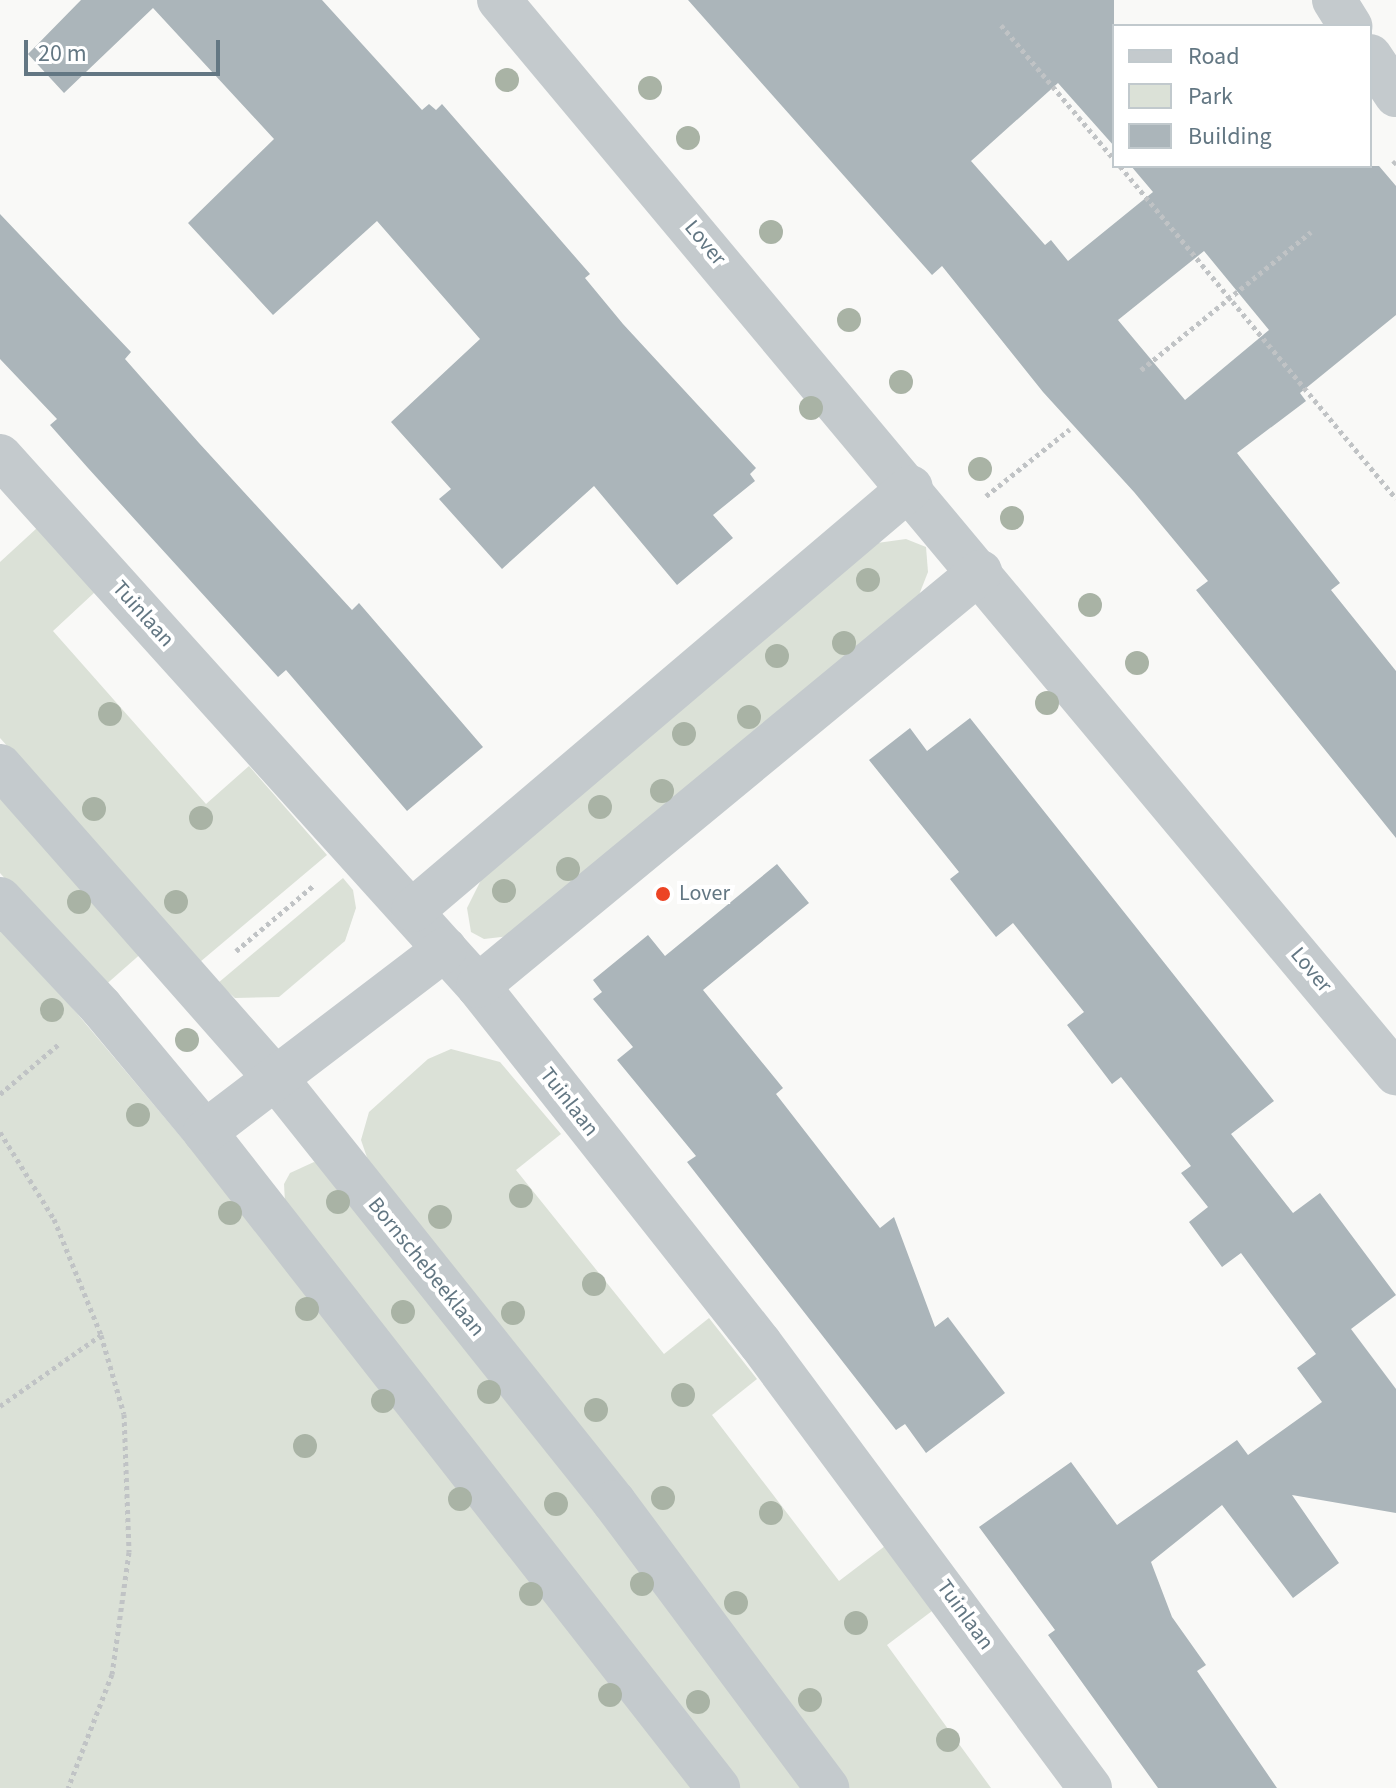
<!DOCTYPE html>
<html>
<head>
<meta charset="utf-8">
<style>
  body { margin:0 }
  #map { position:relative; width:1396px; height:1788px; overflow:hidden; background:#f9f9f7; font-family:"Source Sans 3",sans-serif }
  div>[style] { position:absolute }
  [style*='--x'] { left:calc(var(--x)*1px); top:calc(var(--y)*1px); width:calc(var(--w)*1px); rotate:calc(var(--a)*1deg) }
  .green>* { inset:0; background:#dbe1d7 }
  .building>* { inset:0; background:#abb5ba }
  .path>* { height:5px; margin-top:-2.5px; transform-origin:0; background:repeating-linear-gradient(90deg,#c0c3c5 0 4px,transparent 0 8px) }
  .minor>* { height:44px; margin:-22px; padding:0 22px; transform-origin:22px; border-radius:22px; background:#c4cacd }
  .trees>* { width:24px; height:24px; margin:-12px; border-radius:50%; background:#a9b3a5 }
  .dots>* { width:22px; height:22px; translate:-50% -50%; box-sizing:border-box; border:4px solid #fff; border-radius:50% }
  span { translate:-50% -50%; white-space:nowrap; text-align:center; line-height:1.15; -webkit-text-stroke:8px #fff; paint-order:stroke }
  .street-label { font-size:22px; color:#637783 }
  .poi-label { font-size:22px; color:#637783 }
  .left { translate:0 -50%; text-align:left }
  .legend { position:absolute; left:1112px; top:24px; width:260px; height:144px; box-sizing:border-box; background:#fff; border:2px solid #c1c9cd; margin:0; padding:10px 14px; list-style:none; font-size:24px; color:#637783 }
  .legend li { display:flex; align-items:center; gap:16px; height:40px }
  .legend b { width:40px; border:2px solid #c1c9cd }
  .scale { position:absolute; left:24px; top:40px; width:196px; height:36px; box-sizing:border-box; border:4px solid #637783; border-top:0; padding-left:10px; font-size:24px; line-height:28px; white-space:nowrap; color:#637783; -webkit-text-stroke:6px #fff; paint-order:stroke }
</style>
</head>
<body>
<div id="map">
  <div class="green">
    <i style="clip-path:polygon(37px 528px,95px 592px,53px 631px,206px 804px,249px 766px,327px 855px,200px 962px,0 738px,0 562px)"></i>
    <i style="clip-path:polygon(906px 539px,926px 547px,928px 572px,917px 600px,511px 936px,484px 939px,471px 932px,467px 908px,481px 880px,877px 543px)"></i>
    <i style="clip-path:polygon(0 786px,144px 951px,102px 988px,0 873px)"></i>
    <i style="clip-path:polygon(343px 878px,353px 890px,356px 908px,345px 941px,279px 997px,235px 998px,218px 983px)"></i>
    <i style="clip-path:polygon(0 922px,374px 1366px,702px 1788px,0 1788px)"></i>
    <i style="clip-path:polygon(451px 1049px,500px 1062px,561px 1134px,516px 1170px,664px 1354px,709px 1318px,757px 1379px,712px 1415px,839px 1581px,885px 1546px,932px 1611px,887px 1645px,991px 1788px,848px 1788px,372px 1172px,361px 1140px,369px 1112px,428px 1059px)"></i>
    <i style="clip-path:polygon(314px 1162px,325px 1165px,815px 1788px,739px 1788px,285px 1202px,284px 1184px,290px 1173px)"></i>
  </div>
  <div class="building">
    <i style="clip-path:polygon(81px 0,322px 0,422px 110px,429px 104px,436px 110px,442px 104px,590px 274px,585px 278px,623px 324px,756px 468px,750px 474px,755px 481px,713px 515px,733px 538px,677px 585px,594px 486px,502px 569px,439px 499px,451px 489px,391px 422px,480px 339px,377px 221px,273px 315px,188px 223px,274px 139px,153px 8px,64px 93px,28px 54px)"></i>
    <i style="clip-path:polygon(evenodd,688px 0,1114px 0,1114px 146px,1058px 83px,971px 161px,1045px 245px,1051px 240px,1068px 261px,1153px 192px,1131px 166px,1379px 166px,1396px 186px,1396px 315px,1300px 393px,1306px 401px,1237px 453px,1340px 583px,1331px 590px,1396px 671px,1396px 838px,1196px 590px,1208px 581px,1134px 492px,1043px 392px,942px 266px,932px 275px,688px 0,1204px 251px,1269px 330px,1185px 400px,1118px 320px,1204px 251px)"></i>
    <i style="clip-path:polygon(0 214px,131px 352px,125px 359px,199px 443px,352px 610px,359px 603px,483px 747px,407px 811px,286px 670px,278px 677px,88px 468px,50px 425px,57px 419px,0 359px)"></i>
    <i style="clip-path:polygon(970px 718px,1274px 1101px,1231px 1134px,1293px 1213px,1320px 1193px,1396px 1295px,1351px 1329px,1396px 1389px,1396px 1513px,1292px 1495px,1339px 1563px,1293px 1598px,1222px 1505px,1151px 1562px,1172px 1617px,1206px 1665px,1197px 1671px,1277px 1788px,1158px 1788px,1048px 1635px,1055px 1630px,979px 1527px,1071px 1462px,1117px 1525px,1237px 1440px,1248px 1455px,1322px 1402px,1297px 1368px,1316px 1354px,1278px 1303px,1241px 1253px,1222px 1267px,1189px 1222px,1208px 1207px,1181px 1173px,1191px 1166px,1121px 1077px,1112px 1084px,1067px 1025px,1084px 1012px,1013px 923px,996px 937px,950px 879px,959px 872px,869px 760px,910px 728px,927px 751px)"></i>
    <i style="clip-path:polygon(777px 864px,809px 903px,703px 990px,783px 1088px,776px 1094px,880px 1228px,894px 1217px,935px 1327px,948px 1317px,1005px 1393px,926px 1453px,905px 1424px,896px 1430px,687px 1162px,696px 1156px,617px 1060px,633px 1047px,593px 999px,602px 992px,593px 980px,648px 935px,665px 956px)"></i>
  </div>
  <div class="path">
    <i style="--x:1001;--y:25;--w:175;--a:49.9"></i>
    <i style="--x:1393;--y:164;--w:4;--a:-45"></i>
    <i style="--x:1120;--y:166;--w:432;--a:50.3"></i>
    <i style="--x:1141;--y:370;--w:219;--a:-39.1"></i>
    <i style="--x:986;--y:496;--w:107;--a:-38.6"></i>
    <i style="--x:236;--y:951;--w:102;--a:-40.2"></i>
    <i style="--x:0;--y:1094;--w:79;--a:-40.4"></i>
    <i style="--x:0;--y:1132;--w:102;--a:58.2"></i>
    <i style="--x:54;--y:1219;--w:125;--a:67.9"></i>
    <i style="--x:101;--y:1335;--w:82;--a:73.8"></i>
    <i style="--x:124;--y:1414;--w:138;--a:87.9"></i>
    <i style="--x:129;--y:1552;--w:123;--a:97.9"></i>
    <i style="--x:112;--y:1674;--w:122;--a:111.1"></i>
    <i style="--x:0;--y:1406;--w:123;--a:-35.1"></i>
  </div>
  <div class="minor">
    <i style="--x:499;--y:0;--w:1399;--a:50.11"></i>
    <i style="--x:1334;--y:0;--w:31;--a:58"></i>
    <i style="--x:1370;--y:56;--w:47;--a:56.3"></i>
    <i style="--x:0;--y:456;--w:714;--a:47.95"></i>
    <i style="--x:478;--y:986;--w:455;--a:51.7"></i>
    <i style="--x:760;--y:1343;--w:554;--a:53.44"></i>
    <i style="--x:0;--y:766;--w:420;--a:48.6"></i>
    <i style="--x:278;--y:1081;--w:539;--a:51.41"></i>
    <i style="--x:614;--y:1502;--w:357;--a:53.3"></i>
    <i style="--x:0;--y:899;--w:148;--a:46.9"></i>
    <i style="--x:101;--y:1007;--w:163;--a:50.2"></i>
    <i style="--x:205;--y:1132;--w:833;--a:51.97"></i>
    <i style="--x:413;--y:910;--w:653;--a:-40.34"></i>
    <i style="--x:478;--y:986;--w:651;--a:-39.51"></i>
    <i style="--x:205;--y:1132;--w:302;--a:-37.3"></i>
  </div>
  <div class="trees">
    <i style="left:507px;top:80px"></i>
    <i style="left:650px;top:88px"></i>
    <i style="left:688px;top:138px"></i>
    <i style="left:771px;top:232px"></i>
    <i style="left:849px;top:320px"></i>
    <i style="left:901px;top:382px"></i>
    <i style="left:811px;top:408px"></i>
    <i style="left:980px;top:469px"></i>
    <i style="left:1012px;top:518px"></i>
    <i style="left:868px;top:580px"></i>
    <i style="left:1090px;top:605px"></i>
    <i style="left:844px;top:643px"></i>
    <i style="left:777px;top:656px"></i>
    <i style="left:1137px;top:663px"></i>
    <i style="left:1047px;top:703px"></i>
    <i style="left:110px;top:714px"></i>
    <i style="left:749px;top:717px"></i>
    <i style="left:684px;top:734px"></i>
    <i style="left:662px;top:791px"></i>
    <i style="left:600px;top:807px"></i>
    <i style="left:94px;top:809px"></i>
    <i style="left:201px;top:818px"></i>
    <i style="left:568px;top:869px"></i>
    <i style="left:504px;top:891px"></i>
    <i style="left:79px;top:902px"></i>
    <i style="left:176px;top:902px"></i>
    <i style="left:52px;top:1010px"></i>
    <i style="left:187px;top:1040px"></i>
    <i style="left:138px;top:1115px"></i>
    <i style="left:521px;top:1196px"></i>
    <i style="left:338px;top:1202px"></i>
    <i style="left:230px;top:1213px"></i>
    <i style="left:440px;top:1217px"></i>
    <i style="left:594px;top:1284px"></i>
    <i style="left:307px;top:1309px"></i>
    <i style="left:403px;top:1312px"></i>
    <i style="left:513px;top:1313px"></i>
    <i style="left:489px;top:1392px"></i>
    <i style="left:683px;top:1395px"></i>
    <i style="left:383px;top:1401px"></i>
    <i style="left:596px;top:1410px"></i>
    <i style="left:305px;top:1446px"></i>
    <i style="left:663px;top:1498px"></i>
    <i style="left:460px;top:1499px"></i>
    <i style="left:556px;top:1504px"></i>
    <i style="left:771px;top:1513px"></i>
    <i style="left:642px;top:1584px"></i>
    <i style="left:531px;top:1594px"></i>
    <i style="left:736px;top:1603px"></i>
    <i style="left:856px;top:1623px"></i>
    <i style="left:610px;top:1695px"></i>
    <i style="left:810px;top:1700px"></i>
    <i style="left:698px;top:1702px"></i>
    <i style="left:948px;top:1740px"></i>
  </div>
  <div class="dots">
    <i style="left:663px;top:894px;background:#ec4424"></i>
  </div>
  <div class="street-label">
    <span style="left:705px;top:243px;rotate:50deg">Lover</span>
    <span style="left:143px;top:614px;rotate:48deg">Tuinlaan</span>
    <span style="left:1311px;top:970px;rotate:50deg">Lover</span>
    <span style="left:569px;top:1102px;rotate:52deg">Tuinlaan</span>
    <span style="left:426px;top:1267px;rotate:51deg">Bornschebeeklaan</span>
    <span style="left:965px;top:1615px;rotate:54deg">Tuinlaan</span>
  </div>
  <div class="poi-label">
    <span class="left" style="left:679px;top:894px">Lover</span>
  </div>
  <ul class="legend">
  <li><b style="height:10px;background:#c4cacd"></b>Road</li>
  <li><b style="height:22px;background:#dbe1d7"></b>Park</li>
  <li><b style="height:22px;background:#abb5ba"></b>Building</li>
  </ul>
  <div class="scale">20 m</div>
</div>
</body>
</html>
